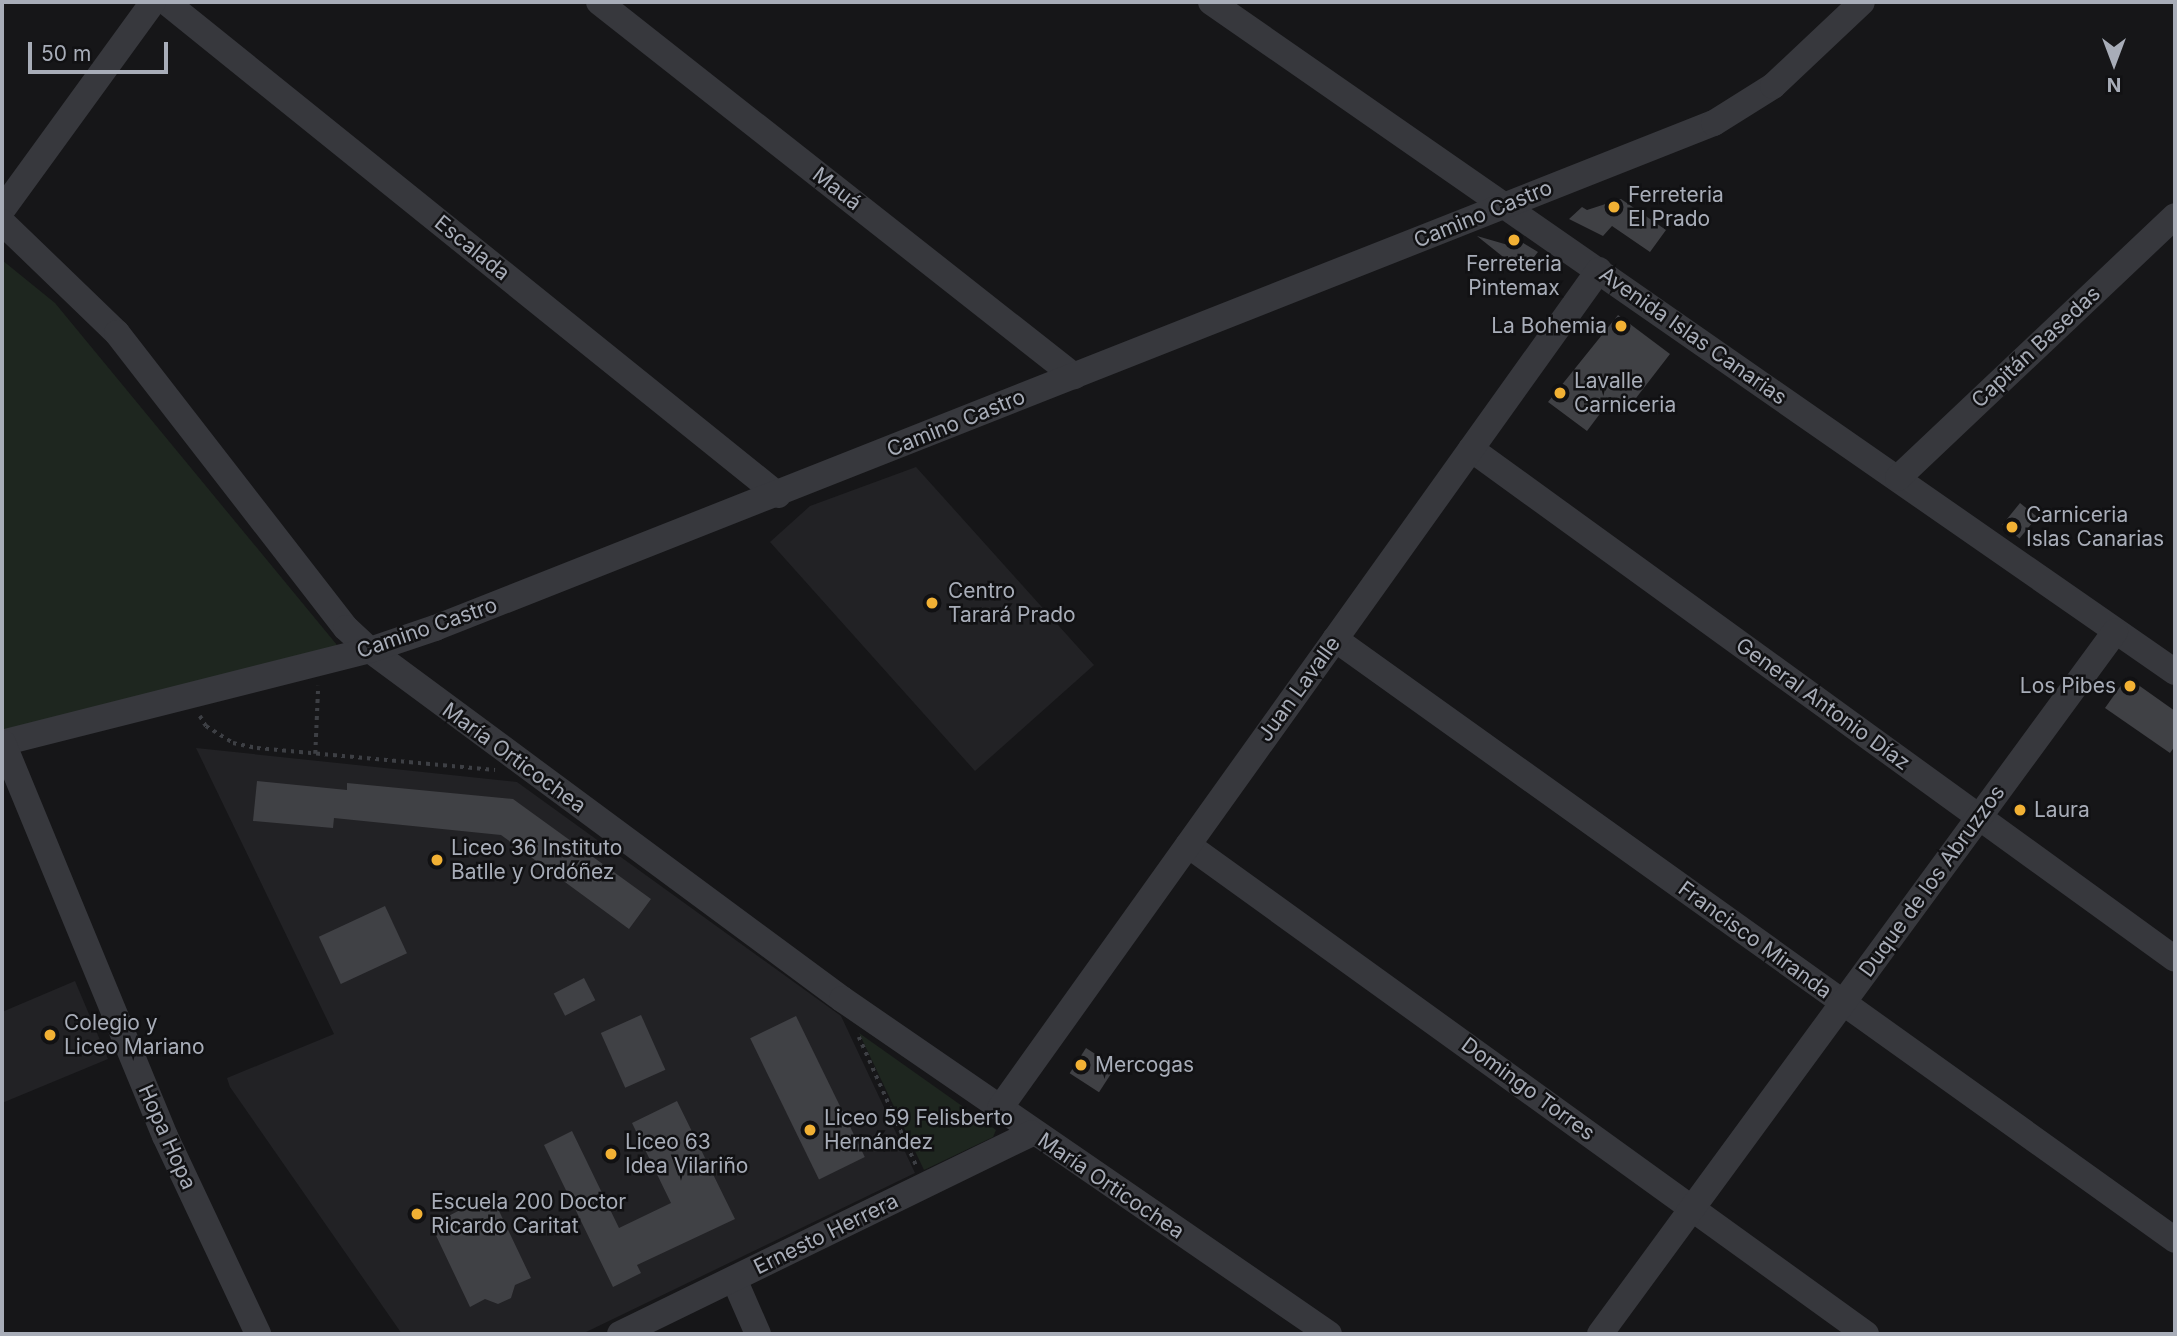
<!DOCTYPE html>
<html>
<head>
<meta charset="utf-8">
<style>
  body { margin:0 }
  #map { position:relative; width:2177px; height:1336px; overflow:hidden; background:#161618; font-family:Inter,sans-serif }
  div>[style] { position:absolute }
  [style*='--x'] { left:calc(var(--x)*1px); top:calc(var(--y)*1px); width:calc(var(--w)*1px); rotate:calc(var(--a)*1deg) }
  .built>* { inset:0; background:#222225 }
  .green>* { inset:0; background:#1e261f }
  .building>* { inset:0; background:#404145; transform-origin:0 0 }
  .path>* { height:3.5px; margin-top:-1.75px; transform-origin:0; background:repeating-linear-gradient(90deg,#3d3f44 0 3.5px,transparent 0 8.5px) }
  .minor>* { height:26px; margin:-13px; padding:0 13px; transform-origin:13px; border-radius:13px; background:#37383d }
  .dots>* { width:19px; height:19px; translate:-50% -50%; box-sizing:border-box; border:4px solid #111113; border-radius:50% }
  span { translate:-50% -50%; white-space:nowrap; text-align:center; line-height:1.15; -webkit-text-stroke:5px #111113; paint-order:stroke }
  .street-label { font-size:21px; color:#a8adb8 }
  .poi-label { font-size:21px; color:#a8adb8 }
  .left { translate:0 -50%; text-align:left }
  .right { translate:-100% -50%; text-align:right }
  .frame { position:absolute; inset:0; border:4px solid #a8adb8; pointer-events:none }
  .north { position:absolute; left:2079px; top:28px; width:70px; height:70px; -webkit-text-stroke:5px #111113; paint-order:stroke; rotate:180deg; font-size:19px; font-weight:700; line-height:28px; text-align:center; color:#a8adb8 }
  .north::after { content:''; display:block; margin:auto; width:24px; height:32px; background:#a8adb8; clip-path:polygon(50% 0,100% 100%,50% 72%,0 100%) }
  .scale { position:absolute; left:28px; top:42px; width:140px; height:32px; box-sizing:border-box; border:4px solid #a8adb8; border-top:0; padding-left:9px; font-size:21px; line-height:24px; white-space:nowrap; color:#a8adb8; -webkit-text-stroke:5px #111113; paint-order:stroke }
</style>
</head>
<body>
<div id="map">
  <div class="built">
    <i style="clip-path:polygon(916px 467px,1094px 665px,975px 771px,770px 542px,810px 506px)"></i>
    <i style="clip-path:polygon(196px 748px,517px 782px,841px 1016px,915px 1173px,582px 1334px,402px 1334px,230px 1087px,227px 1078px,334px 1034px)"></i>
    <i style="clip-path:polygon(75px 981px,108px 1059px,2px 1103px,2px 1012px)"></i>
  </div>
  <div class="green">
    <i style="clip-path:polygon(2px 260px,55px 303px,337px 645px,331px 655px,2px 733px)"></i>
    <i style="clip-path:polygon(859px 1033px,996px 1130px,993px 1137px,924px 1170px)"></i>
  </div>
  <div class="building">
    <i style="clip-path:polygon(1621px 199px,1666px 230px,1650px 252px,1612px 226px,1603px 236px,1569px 219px,1582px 207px,1587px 210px)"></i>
    <i style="clip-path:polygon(1510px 235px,1538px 252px,1522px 272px,1477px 236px,1508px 245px)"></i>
    <i style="clip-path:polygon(1618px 315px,1670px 354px,1626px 411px,1611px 399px,1587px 431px,1548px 402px)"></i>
    <i style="left:2020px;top:503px;width:22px;height:28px;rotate:39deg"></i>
    <i style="clip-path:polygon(2127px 677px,2175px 711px,2175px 746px,2170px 753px,2105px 708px)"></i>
    <i style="clip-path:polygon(257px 781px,347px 790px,347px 783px,513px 799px,651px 899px,629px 929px,501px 835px,334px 818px,333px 828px,253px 821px)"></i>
    <i style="left:385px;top:906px;width:52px;height:73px;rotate:65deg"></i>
    <i style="left:584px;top:978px;width:25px;height:34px;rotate:63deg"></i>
    <i style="left:641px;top:1015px;width:60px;height:44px;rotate:66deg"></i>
    <i style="left:796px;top:1016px;width:157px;height:51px;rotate:64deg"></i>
    <i style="left:1086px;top:1048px;width:35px;height:30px;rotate:33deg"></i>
    <i style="clip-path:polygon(677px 1101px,735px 1219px,637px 1265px,641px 1273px,613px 1287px,544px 1145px,572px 1131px,619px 1228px,671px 1203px,632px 1123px)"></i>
    <i style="clip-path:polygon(491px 1194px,531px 1278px,515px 1285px,511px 1298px,498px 1304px,485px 1299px,470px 1307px,431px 1225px)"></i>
  </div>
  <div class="path">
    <i style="--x:200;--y:716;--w:12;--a:59"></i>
    <i style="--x:206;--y:726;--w:32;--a:32"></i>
    <i style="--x:233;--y:743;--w:25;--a:12"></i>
    <i style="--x:257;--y:748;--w:239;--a:5.3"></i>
    <i style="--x:315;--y:754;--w:68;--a:-87.5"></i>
    <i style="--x:859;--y:1037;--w:140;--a:66"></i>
  </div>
  <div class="minor">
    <i style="--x:166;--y:2;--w:786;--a:38.85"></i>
    <i style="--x:599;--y:2;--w:605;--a:38.22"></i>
    <i style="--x:1211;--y:2;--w:1174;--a:34.8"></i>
    <i style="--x:2;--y:210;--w:257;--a:-54"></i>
    <i style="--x:2;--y:222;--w:160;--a:44"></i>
    <i style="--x:117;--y:333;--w:373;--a:52.2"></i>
    <i style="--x:346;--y:628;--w:33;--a:43"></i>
    <i style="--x:370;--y:650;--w:587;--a:36.48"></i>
    <i style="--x:842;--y:999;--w:591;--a:34.52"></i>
    <i style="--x:1471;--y:449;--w:869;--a:35.92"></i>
    <i style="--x:1898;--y:478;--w:381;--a:-43.4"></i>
    <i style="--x:1335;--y:639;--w:1033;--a:35.58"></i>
    <i style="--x:2;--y:743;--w:380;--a:-14.2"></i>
    <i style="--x:370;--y:650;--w:69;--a:-18.7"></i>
    <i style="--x:435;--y:628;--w:1375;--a:-21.55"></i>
    <i style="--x:1714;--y:123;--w:70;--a:-32.1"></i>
    <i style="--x:1773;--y:86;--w:122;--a:-43.3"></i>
    <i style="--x:3;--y:743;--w:425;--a:67.6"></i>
    <i style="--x:165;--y:1136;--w:219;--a:64.8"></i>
    <i style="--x:1188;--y:845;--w:836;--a:35.8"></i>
    <i style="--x:1000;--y:1108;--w:1030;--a:-54.44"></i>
    <i style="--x:734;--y:1279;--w:60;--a:66.4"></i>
    <i style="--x:620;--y:1334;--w:458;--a:-26"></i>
    <i style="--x:1600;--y:1334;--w:871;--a:-53.74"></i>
  </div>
  <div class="dots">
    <i style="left:1614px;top:207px;background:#f2b134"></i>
    <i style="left:1514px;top:240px;background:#f2b134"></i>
    <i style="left:1621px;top:326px;background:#f2b134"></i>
    <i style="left:1560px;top:393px;background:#f2b134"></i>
    <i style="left:2012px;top:527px;background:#f2b134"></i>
    <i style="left:932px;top:603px;background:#f2b134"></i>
    <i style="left:2130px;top:686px;background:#f2b134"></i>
    <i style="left:2020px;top:810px;background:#f2b134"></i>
    <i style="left:437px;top:860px;background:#f2b134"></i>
    <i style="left:50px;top:1035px;background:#f2b134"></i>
    <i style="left:1081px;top:1065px;background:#f2b134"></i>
    <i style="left:810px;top:1130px;background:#f2b134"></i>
    <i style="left:611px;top:1154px;background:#f2b134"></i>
    <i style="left:417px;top:1214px;background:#f2b134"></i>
  </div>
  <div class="street-label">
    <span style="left:837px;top:189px;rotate:38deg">Mauá</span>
    <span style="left:1483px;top:214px;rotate:-22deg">Camino Castro</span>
    <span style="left:472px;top:248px;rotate:39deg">Escalada</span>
    <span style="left:1693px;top:336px;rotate:35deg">Avenida Islas Canarias</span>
    <span style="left:2036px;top:347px;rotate:-43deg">Capitán Basedas</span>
    <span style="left:956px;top:423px;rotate:-22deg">Camino Castro</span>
    <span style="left:427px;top:628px;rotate:-19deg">Camino Castro</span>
    <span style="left:1299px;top:689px;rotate:-54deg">Juan Lavalle</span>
    <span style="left:1823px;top:704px;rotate:36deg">General Antonio Díaz</span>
    <span style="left:514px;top:758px;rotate:36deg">María Orticochea</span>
    <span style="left:1932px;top:881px;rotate:-54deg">Duque de los Abruzzos</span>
    <span style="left:1755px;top:940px;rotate:36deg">Francisco Miranda</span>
    <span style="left:1528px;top:1089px;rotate:36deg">Domingo Torres</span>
    <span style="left:167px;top:1137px;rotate:66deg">Hopa Hopa</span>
    <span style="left:1111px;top:1186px;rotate:34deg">María Orticochea</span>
    <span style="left:826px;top:1234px;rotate:-26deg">Ernesto Herrera</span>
  </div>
  <div class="poi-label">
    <span class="left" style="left:1628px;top:207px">Ferreteria<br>El Prado</span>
    <span style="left:1514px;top:276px">Ferreteria<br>Pintemax</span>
    <span class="right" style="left:1607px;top:326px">La Bohemia</span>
    <span class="left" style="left:1574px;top:393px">Lavalle<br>Carniceria</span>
    <span class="left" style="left:2026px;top:527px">Carniceria<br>Islas Canarias</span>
    <span class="left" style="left:948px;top:603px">Centro<br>Tarará Prado</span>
    <span class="right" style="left:2116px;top:686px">Los Pibes</span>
    <span class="left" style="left:2034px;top:810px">Laura</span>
    <span class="left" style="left:451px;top:860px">Liceo 36 Instituto<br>Batlle y Ordóñez</span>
    <span class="left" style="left:64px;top:1035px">Colegio y<br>Liceo Mariano</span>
    <span class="left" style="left:1095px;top:1065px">Mercogas</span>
    <span class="left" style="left:824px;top:1130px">Liceo 59 Felisberto<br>Hernández</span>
    <span class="left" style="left:625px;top:1154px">Liceo 63<br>Idea Vilariño</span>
    <span class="left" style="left:431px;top:1214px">Escuela 200 Doctor<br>Ricardo Caritat</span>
  </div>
  <div class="frame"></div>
  <div class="north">N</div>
  <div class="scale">50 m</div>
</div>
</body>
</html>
